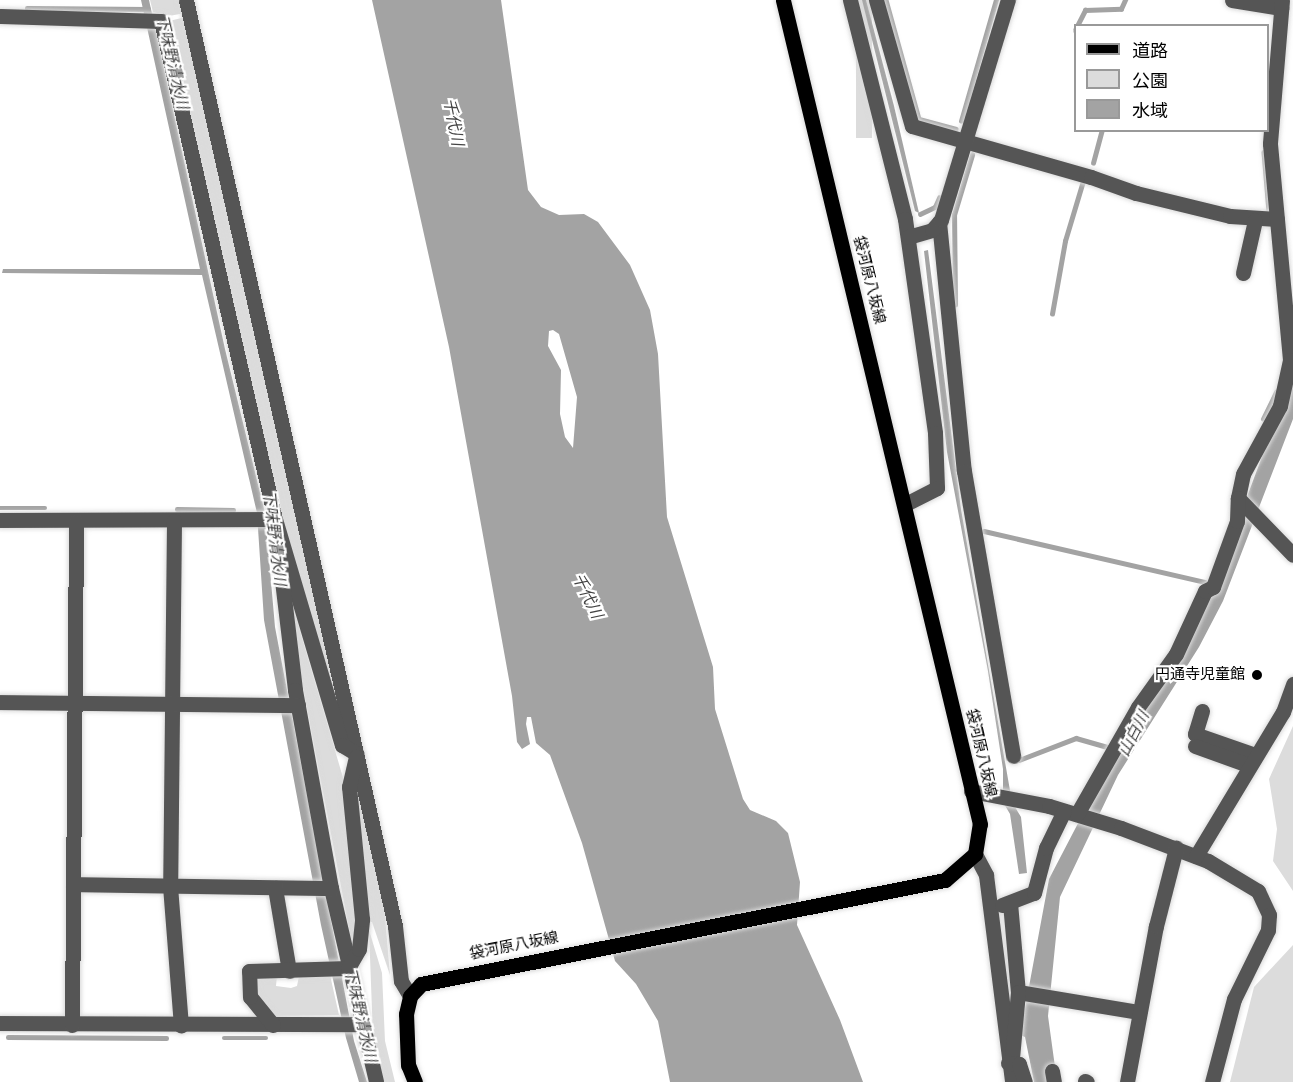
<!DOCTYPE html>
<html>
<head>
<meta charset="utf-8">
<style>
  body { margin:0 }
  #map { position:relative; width:1293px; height:1082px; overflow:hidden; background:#fff; font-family:"Fira Sans Condensed","Noto Sans JP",sans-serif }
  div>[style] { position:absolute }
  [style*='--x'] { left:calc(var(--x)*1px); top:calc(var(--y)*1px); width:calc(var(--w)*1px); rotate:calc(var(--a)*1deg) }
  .green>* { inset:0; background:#dcdcdc; transform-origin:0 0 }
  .water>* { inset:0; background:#a3a3a3 }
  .stream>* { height:4.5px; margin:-2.25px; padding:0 2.25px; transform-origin:2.25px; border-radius:2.25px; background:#a3a3a3 }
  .roads { filter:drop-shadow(0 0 2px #dbdbdb) drop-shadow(0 0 2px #dbdbdb) }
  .minor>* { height:15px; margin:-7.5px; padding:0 7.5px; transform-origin:7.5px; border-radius:7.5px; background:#555 }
  .major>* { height:15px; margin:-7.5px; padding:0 7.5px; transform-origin:7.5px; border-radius:7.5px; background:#000 }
  .dots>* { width:16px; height:16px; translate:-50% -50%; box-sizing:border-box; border:3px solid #fff; border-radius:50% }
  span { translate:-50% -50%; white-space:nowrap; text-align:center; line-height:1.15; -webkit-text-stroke:4.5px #fff; paint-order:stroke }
  .street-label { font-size:15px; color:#000 }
  .poi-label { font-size:15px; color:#000 }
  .right { translate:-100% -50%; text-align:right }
  .water-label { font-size:16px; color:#444; font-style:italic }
  .legend { position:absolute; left:1074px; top:24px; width:195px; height:108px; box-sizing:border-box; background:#fff; border:2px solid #999; margin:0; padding:8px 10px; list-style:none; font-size:18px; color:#000 }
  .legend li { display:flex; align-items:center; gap:12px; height:30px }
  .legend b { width:30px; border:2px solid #999 }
</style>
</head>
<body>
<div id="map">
  <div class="green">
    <i style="clip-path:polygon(150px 0,182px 0,185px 13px,169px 16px,153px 12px)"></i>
    <i style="left:856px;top:0;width:16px;height:138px"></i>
    <i style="clip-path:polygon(186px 17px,348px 740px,294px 575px,173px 39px,169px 21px)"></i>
    <i style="clip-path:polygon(288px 591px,344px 781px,356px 917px,356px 943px,352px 944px,291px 624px)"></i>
    <i style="clip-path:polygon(1293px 726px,1293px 891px,1273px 861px,1277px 829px,1269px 779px)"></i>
    <i style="clip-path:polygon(355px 781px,384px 905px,390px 975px,372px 922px,367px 922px)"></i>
    <i style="clip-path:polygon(369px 930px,382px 973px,385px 1041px,395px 1082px,383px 1082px,373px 1037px)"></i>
    <i style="clip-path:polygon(1293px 945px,1293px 1082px,1230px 1082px,1254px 987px)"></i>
    <i style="clip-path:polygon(254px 974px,277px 975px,276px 986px,291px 988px,297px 986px,299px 976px,330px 975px,339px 1015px,271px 1016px,254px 997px)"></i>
  </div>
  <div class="water">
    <i style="clip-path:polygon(141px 0,149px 0,225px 349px,265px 513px,275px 627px,354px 1041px,367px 1082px,359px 1082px,346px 1038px,321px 925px,264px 620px,257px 513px,202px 275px,2px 273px,3px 269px,200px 269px)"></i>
    <i style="clip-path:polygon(evenodd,372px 0,501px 0,528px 190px,541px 207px,559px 215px,584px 214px,598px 222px,630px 265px,650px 310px,658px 354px,667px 517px,713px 667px,715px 709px,743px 799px,750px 810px,776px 821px,788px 833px,800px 882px,797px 925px,840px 1020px,863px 1082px,670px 1082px,658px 1021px,636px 984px,615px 961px,582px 843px,550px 755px,536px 743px,531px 717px,527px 717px,526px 724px,530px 744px,522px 749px,517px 742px,512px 696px,449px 347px,372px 0,553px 330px,559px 334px,577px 397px,573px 448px,565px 437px,560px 414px,561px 370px,548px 346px,549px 331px,553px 330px)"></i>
    <i style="clip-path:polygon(862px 0,866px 0,894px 106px,919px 213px,915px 211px)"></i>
    <i style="clip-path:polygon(928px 250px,961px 509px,1012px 802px,1021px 817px,1027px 873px,1019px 874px,1010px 814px,1003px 802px,1003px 769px,988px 671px,947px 452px,924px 251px)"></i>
    <i style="clip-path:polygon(1293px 374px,1293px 419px,1223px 601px,1199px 647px,1118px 775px,1060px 897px,1048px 1016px,1055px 1067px,1048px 1082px,1034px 1082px,1025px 1037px,1020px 1035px,1049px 879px,1111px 760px,1157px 687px,1242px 510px)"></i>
  </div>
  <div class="stream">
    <i style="--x:886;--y:0;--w:123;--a:74.5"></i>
    <i style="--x:919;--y:119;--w:38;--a:15"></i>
    <i style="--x:27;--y:8;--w:121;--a:0.5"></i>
    <i style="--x:1077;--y:26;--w:18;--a:-63"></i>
    <i style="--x:1085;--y:10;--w:36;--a:-2"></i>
    <i style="--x:1121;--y:9;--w:10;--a:-66"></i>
    <i style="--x:1076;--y:29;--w:2;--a:90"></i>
    <i style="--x:961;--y:121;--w:126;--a:-73.9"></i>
    <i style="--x:1264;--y:152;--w:60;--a:85.2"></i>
    <i style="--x:1093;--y:163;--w:34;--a:-75"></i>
    <i style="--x:920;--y:214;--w:17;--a:-25"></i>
    <i style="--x:935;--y:207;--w:10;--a:-66"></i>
    <i style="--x:955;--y:305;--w:90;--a:-90.6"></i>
    <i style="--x:954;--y:215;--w:63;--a:-73.3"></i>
    <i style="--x:1052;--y:314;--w:74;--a:-79.9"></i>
    <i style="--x:1065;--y:241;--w:63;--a:-73.3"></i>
    <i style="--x:1263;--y:419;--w:30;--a:-64"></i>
    <i style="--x:0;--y:508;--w:45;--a:0"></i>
    <i style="--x:177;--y:509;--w:56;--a:1"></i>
    <i style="--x:984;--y:531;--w:227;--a:13"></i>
    <i style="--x:1019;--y:760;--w:61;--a:-21.1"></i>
    <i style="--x:1076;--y:738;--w:35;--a:16"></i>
    <i style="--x:8;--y:1037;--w:158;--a:0.4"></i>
    <i style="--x:224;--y:1038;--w:42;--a:0"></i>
  </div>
  <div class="roads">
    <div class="minor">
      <i style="--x:186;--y:0;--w:949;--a:77.28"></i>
      <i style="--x:395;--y:926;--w:55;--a:83.8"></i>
      <i style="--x:401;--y:981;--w:17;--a:59"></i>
      <i style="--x:850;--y:0;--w:226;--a:75.9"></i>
      <i style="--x:905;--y:219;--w:216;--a:82"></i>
      <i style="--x:935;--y:433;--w:55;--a:87.9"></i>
      <i style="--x:937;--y:488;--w:35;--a:153"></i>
      <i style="--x:876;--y:0;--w:131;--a:74.1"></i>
      <i style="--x:912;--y:126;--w:186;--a:15.9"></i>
      <i style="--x:1091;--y:177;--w:48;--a:19.6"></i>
      <i style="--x:1136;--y:193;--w:97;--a:13.7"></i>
      <i style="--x:1230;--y:216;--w:47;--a:3.7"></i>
      <i style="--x:1232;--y:0;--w:50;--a:9.3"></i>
      <i style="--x:1282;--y:0;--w:144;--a:94.8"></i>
      <i style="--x:1270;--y:144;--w:217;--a:84.7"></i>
      <i style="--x:1290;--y:360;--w:47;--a:102.3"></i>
      <i style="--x:1280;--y:406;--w:77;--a:118.6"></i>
      <i style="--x:1243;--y:474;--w:25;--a:102"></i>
      <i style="--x:1238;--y:498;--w:79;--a:46"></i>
      <i style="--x:0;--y:16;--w:161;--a:1.8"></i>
      <i style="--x:161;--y:21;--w:511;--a:77.11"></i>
      <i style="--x:275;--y:519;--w:236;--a:73.5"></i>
      <i style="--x:342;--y:745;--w:17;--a:31"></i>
      <i style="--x:939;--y:222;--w:250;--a:84.3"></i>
      <i style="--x:964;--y:471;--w:289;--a:80.2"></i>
      <i style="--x:908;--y:237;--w:25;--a:-16"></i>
      <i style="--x:932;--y:230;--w:13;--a:-48"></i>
      <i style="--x:941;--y:220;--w:230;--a:-73.1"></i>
      <i style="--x:1243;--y:273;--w:54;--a:-77.2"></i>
      <i style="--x:0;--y:520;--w:275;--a:-0.2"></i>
      <i style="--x:174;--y:521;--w:365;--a:90.6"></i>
      <i style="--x:170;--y:886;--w:140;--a:85.5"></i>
      <i style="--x:281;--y:572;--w:119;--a:83.2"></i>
      <i style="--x:295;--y:690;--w:201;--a:79.7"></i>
      <i style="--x:331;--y:888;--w:199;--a:76.9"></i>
      <i style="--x:0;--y:702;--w:298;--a:0.6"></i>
      <i style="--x:1202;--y:711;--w:24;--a:107"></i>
      <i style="--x:1195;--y:734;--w:64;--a:19.3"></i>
      <i style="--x:1195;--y:746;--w:56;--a:19.7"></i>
      <i style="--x:971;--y:791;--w:79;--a:10.9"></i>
      <i style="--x:1049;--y:806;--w:75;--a:17"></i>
      <i style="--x:1121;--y:828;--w:93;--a:20.8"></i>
      <i style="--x:1208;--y:861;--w:58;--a:31"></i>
      <i style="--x:1258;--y:891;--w:26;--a:65"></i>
      <i style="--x:1269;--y:915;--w:15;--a:94"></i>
      <i style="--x:1268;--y:930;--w:77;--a:116.2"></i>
      <i style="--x:1234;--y:999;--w:86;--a:104.8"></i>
      <i style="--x:1077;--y:814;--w:123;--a:-60.3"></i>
      <i style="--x:1138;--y:707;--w:65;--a:-54.4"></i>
      <i style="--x:1176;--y:654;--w:69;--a:-65.3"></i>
      <i style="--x:1205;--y:591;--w:9;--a:-27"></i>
      <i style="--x:1213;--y:587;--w:70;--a:-70"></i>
      <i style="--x:1237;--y:521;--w:23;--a:-88"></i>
      <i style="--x:975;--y:854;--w:24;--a:62"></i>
      <i style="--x:986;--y:875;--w:209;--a:82.8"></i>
      <i style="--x:1196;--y:856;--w:168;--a:-58.9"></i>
      <i style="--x:1283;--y:712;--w:30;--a:-70"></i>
      <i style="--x:73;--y:884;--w:258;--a:0.9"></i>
      <i style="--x:275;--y:888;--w:84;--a:80.4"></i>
      <i style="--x:1010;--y:903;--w:89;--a:84.9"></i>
      <i style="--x:1018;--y:992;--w:123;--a:9.4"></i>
      <i style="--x:1002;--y:905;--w:34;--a:-21"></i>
      <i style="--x:1034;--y:893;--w:47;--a:-75.1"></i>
      <i style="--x:1046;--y:848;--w:41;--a:-64.1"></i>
      <i style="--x:0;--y:1023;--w:360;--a:0.2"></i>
      <i style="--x:72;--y:1025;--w:503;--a:-89.54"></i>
      <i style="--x:273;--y:1025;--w:36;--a:-129"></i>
      <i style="--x:250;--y:997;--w:26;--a:-92"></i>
      <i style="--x:249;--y:971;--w:99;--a:-1.7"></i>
      <i style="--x:348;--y:968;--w:22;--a:-60"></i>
      <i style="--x:359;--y:949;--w:30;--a:-84"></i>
      <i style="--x:362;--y:919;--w:133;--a:-95.6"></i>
      <i style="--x:349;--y:787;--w:31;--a:-77"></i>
      <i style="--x:1012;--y:1058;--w:66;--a:-84.8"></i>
      <i style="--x:1008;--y:1063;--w:11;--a:5"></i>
      <i style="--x:1019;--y:1064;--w:19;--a:72"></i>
      <i style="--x:1052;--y:1071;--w:11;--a:80"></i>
      <i style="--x:1085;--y:1081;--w:2;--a:27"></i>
      <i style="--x:1127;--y:1082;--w:159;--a:-79.5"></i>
      <i style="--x:1156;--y:926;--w:81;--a:-75.6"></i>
    </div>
    <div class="major">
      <i style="--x:415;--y:1082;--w:18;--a:-112"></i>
      <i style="--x:408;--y:1065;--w:51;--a:-92.2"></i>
      <i style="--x:406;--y:1014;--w:18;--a:-77"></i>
      <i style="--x:410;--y:996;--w:16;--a:-47"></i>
      <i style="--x:421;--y:984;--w:534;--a:-11.23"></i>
      <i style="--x:945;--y:880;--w:40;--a:-41"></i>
      <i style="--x:975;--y:854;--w:30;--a:-81"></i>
      <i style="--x:980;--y:824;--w:847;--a:-103.45"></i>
    </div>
  </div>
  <div class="dots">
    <i style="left:1257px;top:675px;background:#000"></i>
  </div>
  <div class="street-label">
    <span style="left:869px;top:280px;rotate:76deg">袋河原八坂線</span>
    <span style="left:981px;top:753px;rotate:77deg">袋河原八坂線</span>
    <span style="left:514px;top:946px;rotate:-11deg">袋河原八坂線</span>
  </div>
  <div class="poi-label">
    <span class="right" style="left:1245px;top:675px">円通寺児童館</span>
  </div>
  <div class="water-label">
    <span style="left:172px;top:62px;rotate:77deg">下味野清水川</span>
    <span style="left:453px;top:122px;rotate:79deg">千代川</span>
    <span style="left:274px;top:538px;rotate:83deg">下味野清水川</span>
    <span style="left:587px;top:596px;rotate:64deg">千代川</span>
    <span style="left:1134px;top:734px;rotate:-63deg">山白川</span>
    <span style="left:360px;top:1015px;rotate:77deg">下味野清水川</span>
  </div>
  <ul class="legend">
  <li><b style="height:8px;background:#000"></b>道路</li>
  <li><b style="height:16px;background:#dcdcdc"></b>公園</li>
  <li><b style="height:16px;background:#a3a3a3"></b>水域</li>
  </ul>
</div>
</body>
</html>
